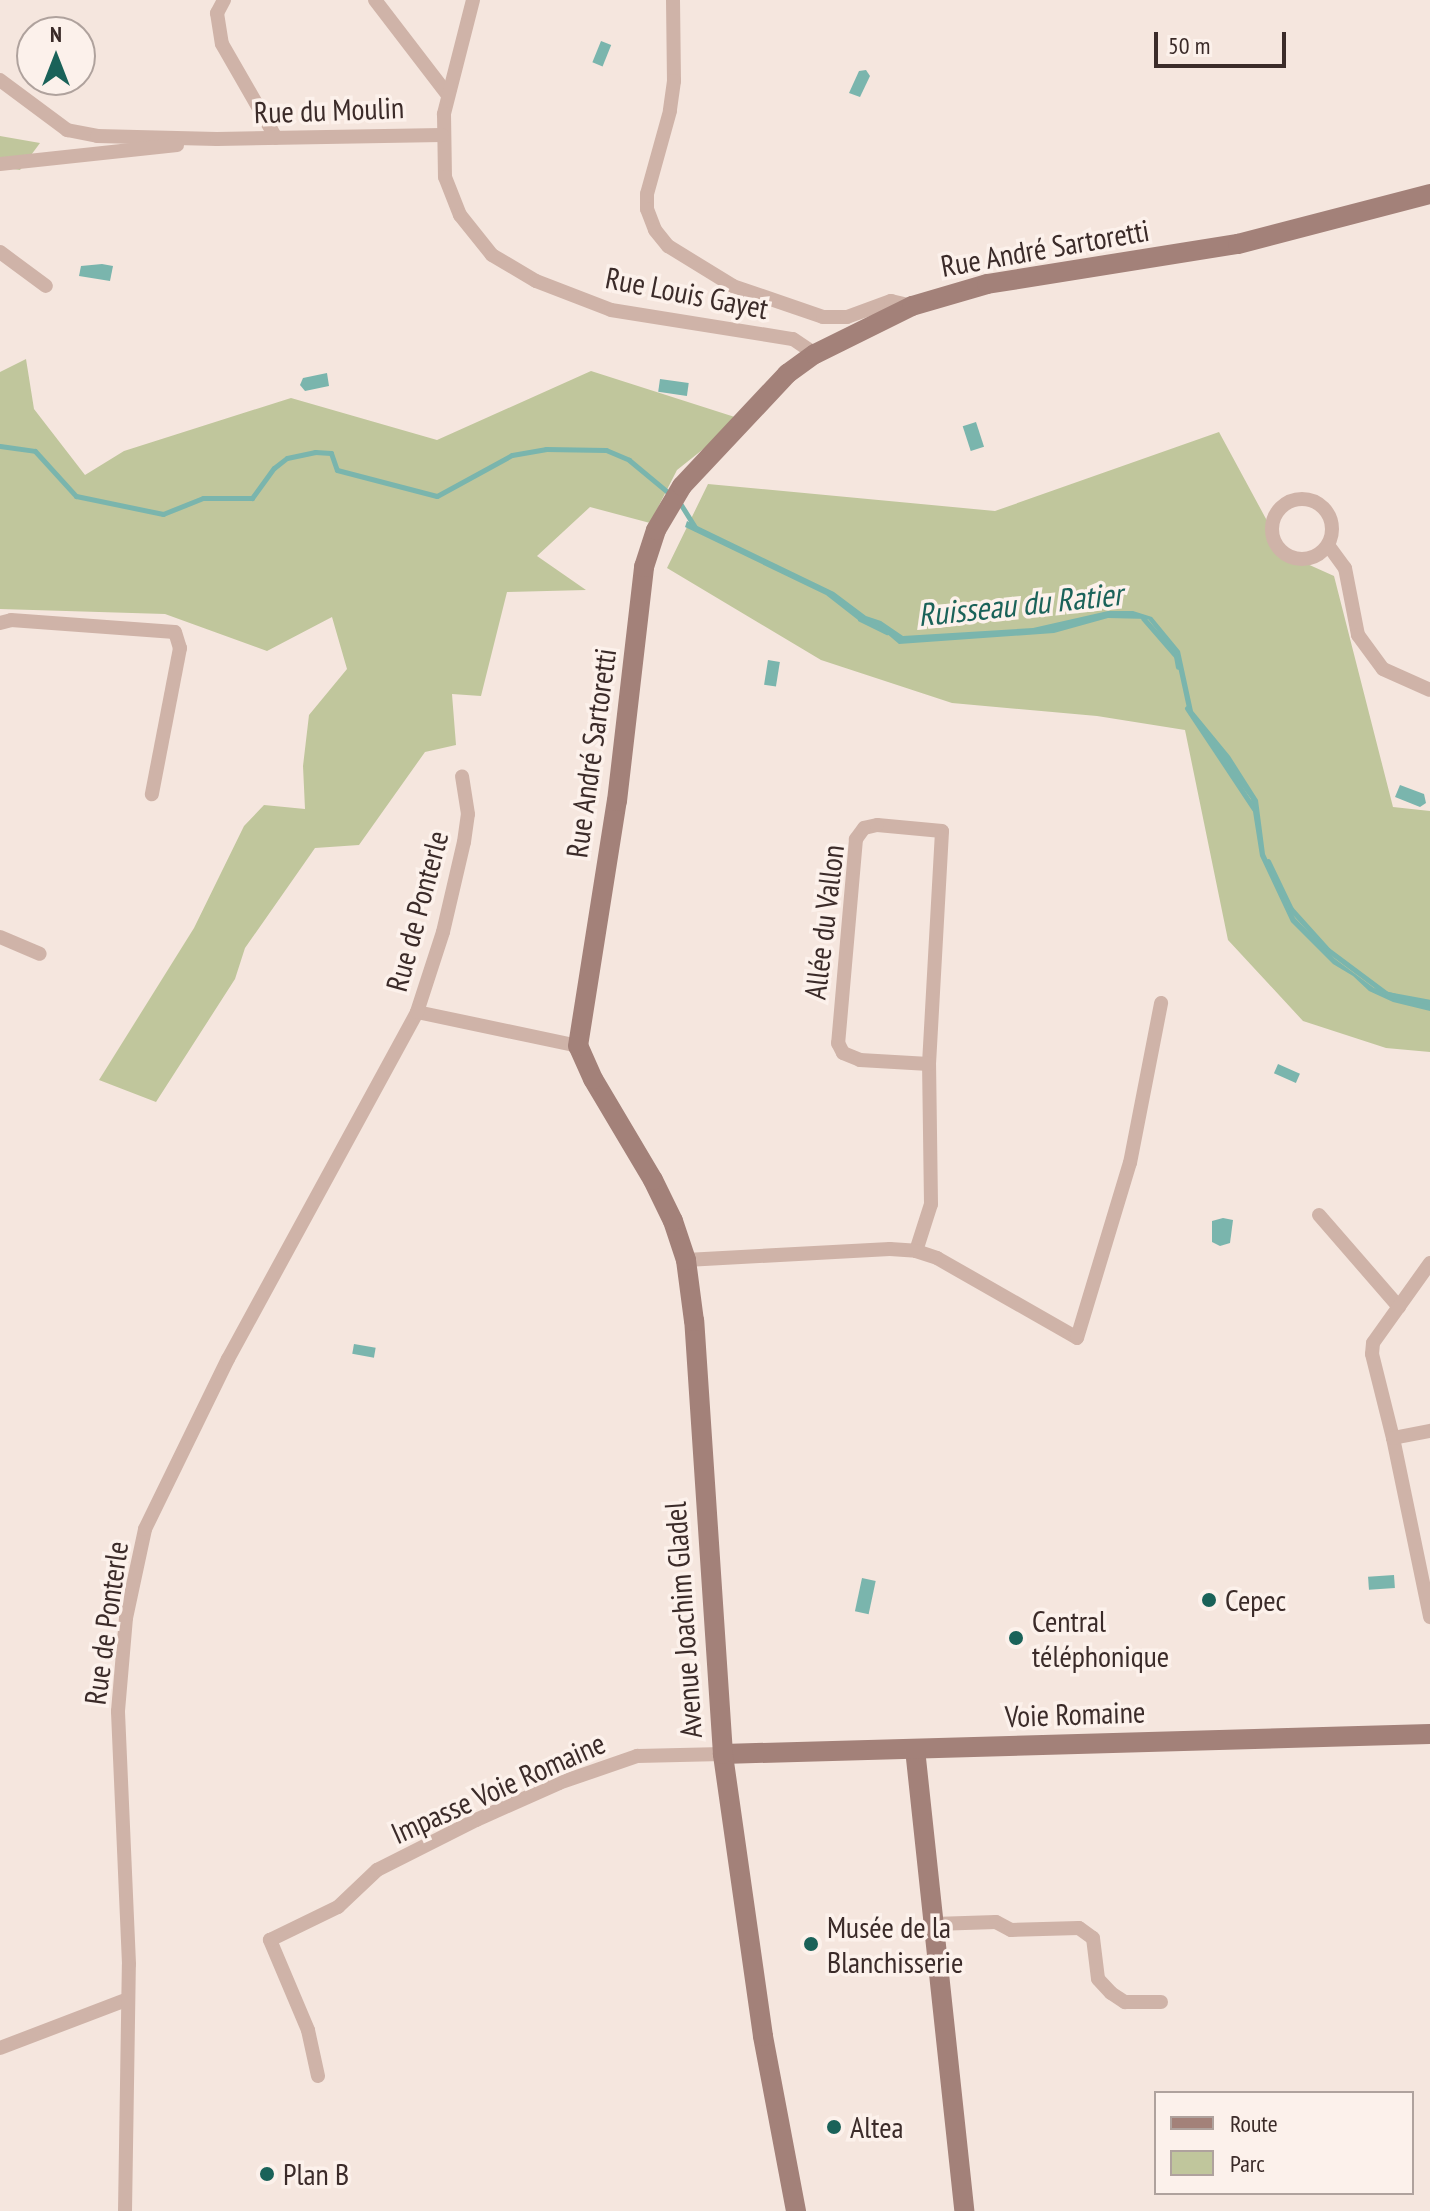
<!DOCTYPE html>
<html>
<head>
<meta charset="utf-8">
<style>
  body { margin:0 }
  #map { position:relative; width:1430px; height:2211px; overflow:hidden; background:#f5e6de; font-family:"PT Sans Narrow",sans-serif }
  div>[style] { position:absolute }
  [style*='--x'] { left:calc(var(--x)*1px); top:calc(var(--y)*1px); width:calc(var(--w)*1px); rotate:calc(var(--a)*1deg) }
  .green>* { inset:0; background:#c0c69c }
  .water>* { inset:0; background:#7ab5ad; transform-origin:0 0 }
  .stream>* { height:5px; margin:-2.5px; padding:0 2.5px; transform-origin:2.5px; border-radius:2.5px; background:#7ab5ad }
  .street>* { height:14px; margin:-7px; padding:0 7px; transform-origin:7px; border-radius:7px; background:#cfb3a8 }
  .street>.ring { margin:-7px; padding:0; box-sizing:content-box; background:none; border:14px solid #cfb3a8; border-radius:50% }
  .secondary>* { height:20px; margin:-10px; padding:0 10px; transform-origin:10px; border-radius:10px; background:#a38179 }
  .dots>* { width:22px; height:22px; translate:-50% -50%; box-sizing:border-box; border:4px solid #fcf1eb; border-radius:50% }
  span { translate:-50% -50%; white-space:nowrap; text-align:center; line-height:1.15; -webkit-text-stroke:7px #fcf1eb; paint-order:stroke }
  .street-label { font-size:30px; color:#3b2b29 }
  .poi-label { font-size:30px; color:#3b2b29 }
  .left { translate:0 -50%; text-align:left }
  .water-label { font-size:32px; color:#1a6259; font-style:italic }
  .legend { position:absolute; left:1154px; top:2091px; width:260px; height:104px; box-sizing:border-box; background:#fcf1eb; border:2px solid #afa29d; margin:0; padding:10px 14px; list-style:none; font-size:24px; color:#3b2b29 }
  .legend li { display:flex; align-items:center; gap:16px; height:40px }
  .legend b { width:40px; border:2px solid #afa29d }
  .north { position:absolute; left:16px; top:16px; width:80px; height:80px; box-sizing:border-box; background:#fcf1eb; border:2px solid #afa29d; border-radius:50%; rotate:0deg; font-size:22px; font-weight:700; line-height:32px; text-align:center; color:#3b2b29 }
  .north::after { content:''; display:block; margin:auto; width:28px; height:36px; background:#1a6259; clip-path:polygon(50% 0,100% 100%,50% 72%,0 100%) }
  .scale { position:absolute; left:1154px; top:32px; width:132px; height:36px; box-sizing:border-box; border:4px solid #3b2b29; border-top:0; padding-left:10px; font-size:24px; line-height:28px; white-space:nowrap; color:#3b2b29; -webkit-text-stroke:6px #fcf1eb; paint-order:stroke }
</style>
</head>
<body>
<div id="map">
  <div class="green">
    <i style="clip-path:polygon(0 136px,40px 143px,20px 170px,0 167px)"></i>
    <i style="clip-path:polygon(26px 359px,34px 409px,85px 475px,124px 451px,291px 398px,437px 440px,591px 371px,741px 419px,677px 470px,650px 523px,590px 507px,537px 556px,586px 590px,507px 592px,481px 696px,452px 694px,456px 745px,425px 752px,359px 845px,315px 848px,245px 948px,235px 979px,156px 1102px,99px 1080px,194px 928px,244px 826px,264px 805px,305px 809px,303px 766px,309px 715px,347px 669px,332px 617px,267px 651px,165px 614px,0 609px,0 372px)"></i>
    <i style="clip-path:polygon(1219px 432px,1285px 554px,1334px 576px,1393px 807px,1430px 811px,1430px 1052px,1386px 1048px,1303px 1021px,1228px 940px,1185px 730px,1097px 716px,952px 703px,821px 660px,667px 568px,708px 484px,995px 511px)"></i>
  </div>
  <div class="water">
    <i style="left:601px;top:41px;width:11px;height:23px;rotate:22deg"></i>
    <i style="clip-path:polygon(859px 71px,866px 70px,870px 76px,860px 97px,849px 93px)"></i>
    <i style="clip-path:polygon(102px 264px,113px 266px,110px 281px,79px 276px,81px 266px)"></i>
    <i style="clip-path:polygon(327px 373px,329px 386px,305px 391px,300px 385px,303px 378px)"></i>
    <i style="left:660px;top:379px;width:29px;height:13px;rotate:8deg"></i>
    <i style="left:976px;top:422px;width:26px;height:14px;rotate:72deg"></i>
    <i style="clip-path:polygon(687px 521px,834px 592px,866px 616px,881px 621px,903px 636px,1033px 628px,1108px 611px,1133px 611px,1152px 617px,1180px 651px,1193px 711px,1230px 756px,1258px 800px,1265px 854px,1295px 918px,1335px 959px,1374px 988px,1430px 1003px,1430px 1011px,1393px 1002px,1369px 991px,1353px 976px,1333px 964px,1291px 922px,1260px 856px,1251px 799px,1188px 713px,1175px 653px,1148px 619px,1108px 618px,1054px 633px,899px 644px,879px 627px,858px 620px,826px 595px,685px 527px)"></i>
    <i style="left:768px;top:660px;width:12px;height:25px;rotate:9deg"></i>
    <i style="clip-path:polygon(1400px 785px,1424px 794px,1426px 803px,1420px 807px,1395px 797px)"></i>
    <i style="left:1278px;top:1064px;width:24px;height:10px;rotate:24deg"></i>
    <i style="clip-path:polygon(1223px 1218px,1233px 1220px,1230px 1243px,1220px 1246px,1212px 1242px,1212px 1221px)"></i>
    <i style="left:354px;top:1344px;width:22px;height:10px;rotate:10deg"></i>
    <i style="left:1394px;top:1575px;width:13px;height:26px;rotate:86deg"></i>
    <i style="left:862px;top:1578px;width:14px;height:34px;rotate:12deg"></i>
  </div>
  <div class="stream">
    <i style="--x:0;--y:446;--w:35;--a:8"></i>
    <i style="--x:35;--y:451;--w:61;--a:47.7"></i>
    <i style="--x:76;--y:496;--w:89;--a:11.7"></i>
    <i style="--x:163;--y:514;--w:43;--a:-21.8"></i>
    <i style="--x:203;--y:498;--w:49;--a:0"></i>
    <i style="--x:252;--y:498;--w:37;--a:-54"></i>
    <i style="--x:274;--y:468;--w:16;--a:-38"></i>
    <i style="--x:287;--y:458;--w:29;--a:-12"></i>
    <i style="--x:315;--y:452;--w:16;--a:4"></i>
    <i style="--x:331;--y:453;--w:18;--a:71"></i>
    <i style="--x:337;--y:470;--w:103;--a:14.6"></i>
    <i style="--x:437;--y:496;--w:85;--a:-28.7"></i>
    <i style="--x:512;--y:455;--w:35;--a:-10"></i>
    <i style="--x:546;--y:449;--w:60;--a:1"></i>
    <i style="--x:606;--y:450;--w:25;--a:23"></i>
    <i style="--x:629;--y:460;--w:53;--a:39.7"></i>
    <i style="--x:678;--y:500;--w:34;--a:58"></i>
    <i style="--x:1143;--y:618;--w:50;--a:49"></i>
    <i style="--x:1176;--y:656;--w:11;--a:80"></i>
    <i style="--x:860;--y:619;--w:30;--a:26"></i>
    <i style="--x:1187;--y:708;--w:121;--a:56.4"></i>
    <i style="--x:1268;--y:861;--w:53;--a:64.4"></i>
    <i style="--x:1291;--y:909;--w:55;--a:47.9"></i>
    <i style="--x:1328;--y:950;--w:74;--a:36.7"></i>
    <i style="--x:1387;--y:994;--w:44;--a:10.5"></i>
  </div>
  <div class="street">
    <i style="--x:224;--y:0;--w:15;--a:118"></i>
    <i style="--x:217;--y:13;--w:31;--a:81"></i>
    <i style="--x:222;--y:44;--w:108;--a:60.1"></i>
    <i style="--x:375;--y:0;--w:120;--a:52.5"></i>
    <i style="--x:473;--y:0;--w:118;--a:104.3"></i>
    <i style="--x:444;--y:114;--w:63;--a:89.1"></i>
    <i style="--x:445;--y:177;--w:41;--a:68.5"></i>
    <i style="--x:460;--y:215;--w:51;--a:51.3"></i>
    <i style="--x:492;--y:255;--w:51;--a:30.6"></i>
    <i style="--x:536;--y:281;--w:80;--a:21.1"></i>
    <i style="--x:611;--y:310;--w:184;--a:9.1"></i>
    <i style="--x:793;--y:339;--w:27;--a:34"></i>
    <i style="--x:673;--y:0;--w:81;--a:89.3"></i>
    <i style="--x:674;--y:81;--w:30;--a:98"></i>
    <i style="--x:670;--y:111;--w:86;--a:105.5"></i>
    <i style="--x:647;--y:194;--w:15;--a:90"></i>
    <i style="--x:647;--y:209;--w:22;--a:69"></i>
    <i style="--x:655;--y:230;--w:21;--a:51"></i>
    <i style="--x:668;--y:246;--w:76;--a:31.6"></i>
    <i style="--x:733;--y:286;--w:95;--a:19"></i>
    <i style="--x:823;--y:317;--w:24;--a:0"></i>
    <i style="--x:847;--y:317;--w:47;--a:-20"></i>
    <i style="--x:891;--y:301;--w:22;--a:13"></i>
    <i style="--x:0;--y:80;--w:84;--a:36.7"></i>
    <i style="--x:67;--y:130;--w:31;--a:11"></i>
    <i style="--x:97;--y:136;--w:120;--a:1.4"></i>
    <i style="--x:217;--y:139;--w:225;--a:-1"></i>
    <i style="--x:0;--y:164;--w:178;--a:-6.1"></i>
    <i style="--x:0;--y:252;--w:57;--a:36.5"></i>
    <i class="ring" style="left:1272px;top:499px;width:46px;height:46px"></i>
    <i style="--x:1328;--y:545;--w:29;--a:54"></i>
    <i style="--x:1345;--y:568;--w:68;--a:79"></i>
    <i style="--x:1358;--y:635;--w:42;--a:53.7"></i>
    <i style="--x:1383;--y:669;--w:51;--a:24.1"></i>
    <i style="--x:0;--y:623;--w:11;--a:-15"></i>
    <i style="--x:11;--y:620;--w:164;--a:4.2"></i>
    <i style="--x:175;--y:632;--w:17;--a:73"></i>
    <i style="--x:180;--y:648;--w:149;--a:100.9"></i>
    <i style="--x:0;--y:937;--w:43;--a:23"></i>
    <i style="--x:417;--y:1012;--w:165;--a:11.9"></i>
    <i style="--x:1319;--y:1215;--w:122;--a:49"></i>
    <i style="--x:916;--y:1251;--w:49;--a:-72.3"></i>
    <i style="--x:931;--y:1204;--w:140;--a:-90.8"></i>
    <i style="--x:929;--y:1064;--w:233;--a:-86.8"></i>
    <i style="--x:942;--y:831;--w:65;--a:-174.7"></i>
    <i style="--x:877;--y:825;--w:13;--a:167"></i>
    <i style="--x:864;--y:828;--w:14;--a:126"></i>
    <i style="--x:856;--y:839;--w:205;--a:95"></i>
    <i style="--x:838;--y:1043;--w:11;--a:63"></i>
    <i style="--x:843;--y:1053;--w:18;--a:22"></i>
    <i style="--x:860;--y:1060;--w:69;--a:3.3"></i>
    <i style="--x:686;--y:1260;--w:204;--a:-3.1"></i>
    <i style="--x:890;--y:1249;--w:26;--a:4"></i>
    <i style="--x:916;--y:1251;--w:22;--a:18"></i>
    <i style="--x:937;--y:1258;--w:161;--a:29.7"></i>
    <i style="--x:1077;--y:1338;--w:183;--a:-73.2"></i>
    <i style="--x:1130;--y:1163;--w:163;--a:-79"></i>
    <i style="--x:1430;--y:1263;--w:98;--a:125.5"></i>
    <i style="--x:1373;--y:1343;--w:11;--a:95"></i>
    <i style="--x:1372;--y:1354;--w:87;--a:76"></i>
    <i style="--x:1393;--y:1438;--w:183;--a:78.3"></i>
    <i style="--x:1393;--y:1438;--w:38;--a:-11"></i>
    <i style="--x:934;--y:1924;--w:62;--a:-1.8"></i>
    <i style="--x:996;--y:1922;--w:17;--a:28"></i>
    <i style="--x:1011;--y:1930;--w:68;--a:-1.7"></i>
    <i style="--x:1079;--y:1928;--w:17;--a:36"></i>
    <i style="--x:1093;--y:1938;--w:41;--a:83"></i>
    <i style="--x:1098;--y:1979;--w:19;--a:47"></i>
    <i style="--x:1111;--y:1993;--w:17;--a:33"></i>
    <i style="--x:1125;--y:2002;--w:36;--a:0"></i>
    <i style="--x:0;--y:2048;--w:137;--a:-20.9"></i>
    <i style="--x:318;--y:2076;--w:47;--a:-102.3"></i>
    <i style="--x:308;--y:2030;--w:98;--a:-112.9"></i>
    <i style="--x:270;--y:1940;--w:76;--a:-25.9"></i>
    <i style="--x:338;--y:1907;--w:54;--a:-43.5"></i>
    <i style="--x:377;--y:1870;--w:111;--a:-26.8"></i>
    <i style="--x:476;--y:1820;--w:91;--a:-24"></i>
    <i style="--x:559;--y:1783;--w:83;--a:-19.1"></i>
    <i style="--x:637;--y:1756;--w:86;--a:-1.3"></i>
    <i style="--x:125;--y:2211;--w:247;--a:-89.1"></i>
    <i style="--x:129;--y:1964;--w:253;--a:-92.5"></i>
    <i style="--x:118;--y:1711;--w:93;--a:-85.1"></i>
    <i style="--x:126;--y:1618;--w:91;--a:-77.9"></i>
    <i style="--x:145;--y:1529;--w:189;--a:-64"></i>
    <i style="--x:228;--y:1359;--w:395;--a:-61.4"></i>
    <i style="--x:417;--y:1012;--w:84;--a:-72"></i>
    <i style="--x:443;--y:932;--w:92;--a:-76.9"></i>
    <i style="--x:464;--y:842;--w:28;--a:-82"></i>
    <i style="--x:468;--y:814;--w:38;--a:-99"></i>
  </div>
  <div class="secondary">
    <i style="--x:915;--y:1749;--w:465;--a:83.9"></i>
    <i style="--x:723;--y:1754;--w:707;--a:-1.62"></i>
    <i style="--x:796;--y:2211;--w:178;--a:-100.7"></i>
    <i style="--x:763;--y:2036;--w:285;--a:-98.1"></i>
    <i style="--x:723;--y:1754;--w:434;--a:-93.8"></i>
    <i style="--x:694;--y:1321;--w:62;--a:-97.5"></i>
    <i style="--x:686;--y:1260;--w:41;--a:-108.4"></i>
    <i style="--x:673;--y:1221;--w:46;--a:-116"></i>
    <i style="--x:653;--y:1180;--w:117;--a:-120.7"></i>
    <i style="--x:593;--y:1079;--w:36;--a:-114"></i>
    <i style="--x:578;--y:1046;--w:248;--a:-81"></i>
    <i style="--x:617;--y:801;--w:236;--a:-83.4"></i>
    <i style="--x:644;--y:567;--w:39;--a:-72"></i>
    <i style="--x:656;--y:530;--w:51;--a:-59.4"></i>
    <i style="--x:682;--y:486;--w:154;--a:-46.8"></i>
    <i style="--x:787;--y:374;--w:34;--a:-36"></i>
    <i style="--x:815;--y:354;--w:108;--a:-26.3"></i>
    <i style="--x:912;--y:306;--w:78;--a:-16.3"></i>
    <i style="--x:987;--y:284;--w:254;--a:-9.1"></i>
    <i style="--x:1238;--y:244;--w:198;--a:-14.6"></i>
  </div>
  <div class="dots">
    <i style="left:1209px;top:1600px;background:#1a6259"></i>
    <i style="left:1016px;top:1638px;background:#1a6259"></i>
    <i style="left:811px;top:1944px;background:#1a6259"></i>
    <i style="left:834px;top:2127px;background:#1a6259"></i>
    <i style="left:267px;top:2174px;background:#1a6259"></i>
  </div>
  <div class="street-label">
    <span style="left:329px;top:110px;rotate:-2deg">Rue du Moulin</span>
    <span style="left:1045px;top:248px;rotate:-10deg">Rue André Sartoretti</span>
    <span style="left:687px;top:293px;rotate:11deg">Rue Louis Gayet</span>
    <span style="left:591px;top:753px;rotate:-82deg">Rue André Sartoretti</span>
    <span style="left:417px;top:911px;rotate:-75deg">Rue de Ponterle</span>
    <span style="left:824px;top:922px;rotate:-83deg">Allée du Vallon</span>
    <span style="left:683px;top:1620px;rotate:-94deg">Avenue Joachim Gladel</span>
    <span style="left:106px;top:1623px;rotate:-82deg">Rue de Ponterle</span>
    <span style="left:1075px;top:1714px;rotate:-2deg">Voie Romaine</span>
    <span style="left:498px;top:1788px;rotate:-24deg">Impasse Voie Romaine</span>
  </div>
  <div class="poi-label">
    <span class="left" style="left:1225px;top:1600px">Cepec</span>
    <span class="left" style="left:1032px;top:1638px">Central<br>téléphonique</span>
    <span class="left" style="left:827px;top:1944px">Musée de la<br>Blanchisserie</span>
    <span class="left" style="left:850px;top:2127px">Altea</span>
    <span class="left" style="left:283px;top:2174px">Plan B</span>
  </div>
  <div class="water-label">
    <span style="left:1020px;top:604px;rotate:-6deg">Ruisseau du Ratier</span>
  </div>
  <ul class="legend">
  <li><b style="height:10px;background:#a38179"></b>Route</li>
  <li><b style="height:22px;background:#c0c69c"></b>Parc</li>
  </ul>
  <div class="north">N</div>
  <div class="scale">50 m</div>
</div>
</body>
</html>
